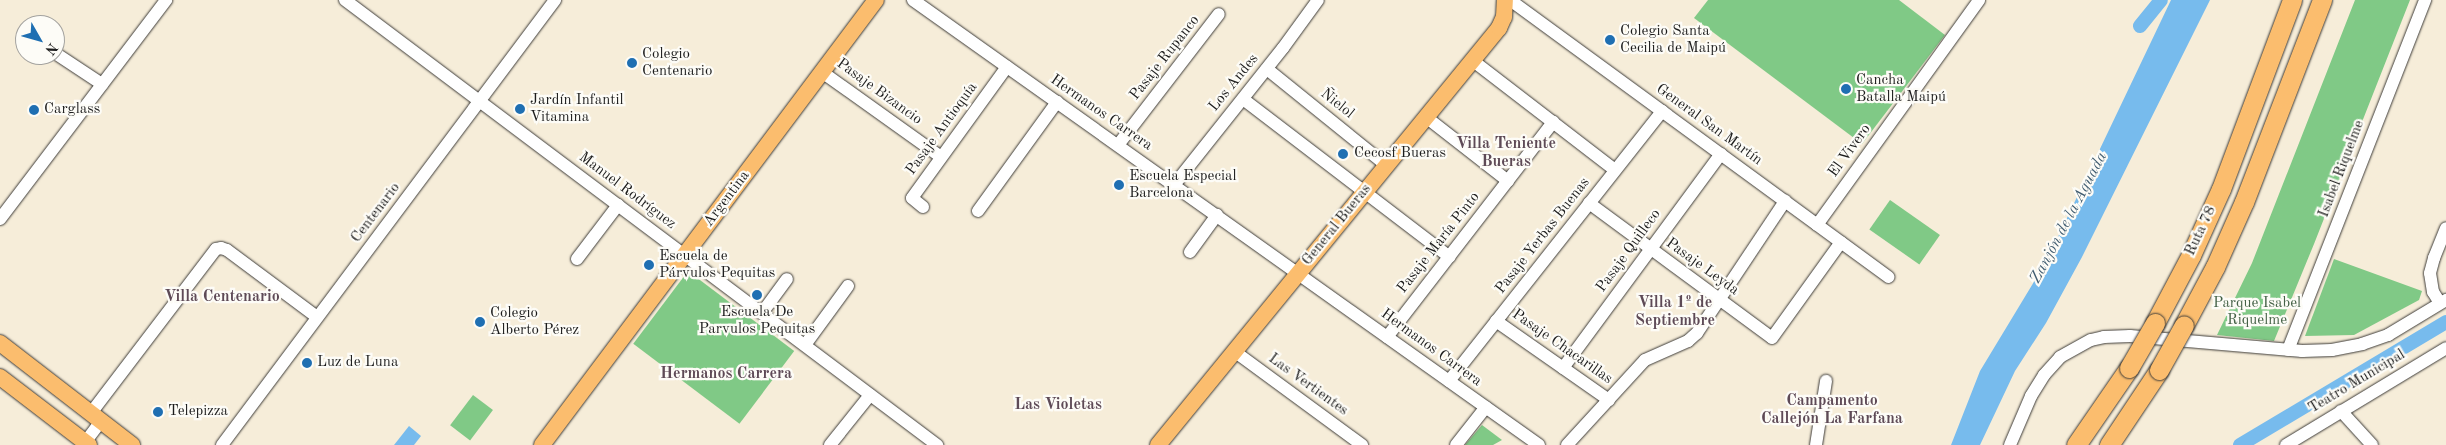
<!DOCTYPE html>
<html>
<head>
<meta charset="utf-8">
<style>
  body { margin:0 }
  #map { position:relative; width:2446px; height:445px; overflow:hidden; background:#f6edd9; font-family:"Old Standard TT",serif }
  div>[style] { position:absolute }
  [style*='--x'] { left:calc(var(--x)*1px); top:calc(var(--y)*1px); width:calc(var(--w)*1px); rotate:calc(var(--a)*1deg) }
  .green>* { inset:0; background:#80c986; transform-origin:0 0 }
  .water>* { inset:0; background:#77bbed }
  .canal>* { height:14px; margin:-7px; padding:0 7px; transform-origin:7px; border-radius:7px; background:#77bbed }
  .roads { filter:drop-shadow(0 0 1px #3d3b38) drop-shadow(0 0 1px #3d3b38) }
  .minor>* { height:12px; margin:-6px; padding:0 6px; transform-origin:6px; border-radius:6px; background:#fff }
  .major>* { height:16px; margin:-8px; padding:0 8px; transform-origin:8px; border-radius:8px; background:#fbbd6e }
  .highway>* { height:19px; margin:-9.5px; padding:0 9.5px; transform-origin:9.5px; border-radius:9.5px; background:#fbbd6e }
  .bridges { filter:drop-shadow(0 0 1px #3d3b38) drop-shadow(0 0 1px #3d3b38) }
  .highway-bridge>* { height:19px; margin:-9.5px; padding:0 9.5px; transform-origin:9.5px; border-radius:9.5px; background:#fbbd6e }
  .dots>* { width:14px; height:14px; translate:-50% -50%; box-sizing:border-box; border:2px solid #fdfcf7; border-radius:50% }
  span { translate:-50% -50%; white-space:nowrap; text-align:center; line-height:1.15; -webkit-text-stroke:4.5px #fdfcf7; paint-order:stroke }
  .poi-label { font-size:15px; color:#1c1c1c }
  .left { translate:0 -50%; text-align:left }
  .street-label { font-size:15px; color:#1c1c1c }
  .park-label { font-size:15px; color:#446146 }
  .neighbourhood-label { font-size:16px; color:#5e4a56; font-weight:700 }
  .water-label { font-size:16px; color:#405c70; font-style:italic }
  .north { position:absolute; left:15px; top:15px; width:50px; height:50px; box-sizing:border-box; background:#fdfcf7; border:1px solid #a3a29f; border-radius:50%; rotate:128deg; font-size:14px; font-weight:700; line-height:20px; text-align:center; color:#1c1c1c }
  .north::after { content:''; display:block; margin:auto; width:18px; height:22px; background:#1f6fb2; clip-path:polygon(50% 0,100% 100%,50% 72%,0 100%) }
</style>
</head>
<body>
<div id="map">
  <div class="green">
    <i style="clip-path:polygon(1708px 0,1899px 0,1945px 35px,1862px 144px,1694px 18px)"></i>
    <i style="clip-path:polygon(2355px 0,2410px 0,2314px 244px,2274px 341px,2217px 335px,2252px 263px)"></i>
    <i style="left:1890px;top:200px;width:61px;height:36px;rotate:35deg"></i>
    <i style="clip-path:polygon(2334px 259px,2422px 291px,2419px 300px,2354px 335px,2305px 336px)"></i>
    <i style="left:688px;top:271px;width:133px;height:91px;rotate:37deg"></i>
    <i style="left:473px;top:395px;width:25px;height:38px;rotate:37deg"></i>
    <i style="clip-path:polygon(1482px 425px,1502px 440px,1493px 445px,1465px 445px)"></i>
  </div>
  <div class="water">
    <i style="clip-path:polygon(2171px 0,2210px 0,2082px 257px,2046px 323px,2015px 371px,1980px 445px,1951px 445px,1980px 371px,2046px 262px)"></i>
    <i style="clip-path:polygon(409px 426px,421px 436px,414px 445px,394px 445px)"></i>
  </div>
  <div class="canal">
    <i style="--x:2140;--y:26;--w:33;--a:-51"></i>
    <i style="--x:2240;--y:445;--w:240;--a:-30.8"></i>
  </div>
  <div class="roads">
    <div class="minor">
      <i style="--x:345;--y:0;--w:741;--a:36.93"></i>
      <i style="--x:913;--y:0;--w:768;--a:35.41"></i>
      <i style="--x:1510;--y:0;--w:469;--a:36.2"></i>
      <i style="--x:58;--y:55;--w:53;--a:33.4"></i>
      <i style="--x:1472;--y:60;--w:180;--a:37.6"></i>
      <i style="--x:1267;--y:69;--w:153;--a:38.9"></i>
      <i style="--x:822;--y:72;--w:146;--a:35.5"></i>
      <i style="--x:1243;--y:99;--w:260;--a:37.4"></i>
      <i style="--x:1426;--y:117;--w:104;--a:38"></i>
      <i style="--x:1118;--y:145;--w:165;--a:-52.4"></i>
      <i style="--x:1174;--y:185;--w:175;--a:-51.5"></i>
      <i style="--x:1283;--y:48;--w:59;--a:-53.9"></i>
      <i style="--x:1589;--y:203;--w:227;--a:36.4"></i>
      <i style="--x:1772;--y:338;--w:118;--a:-54.3"></i>
      <i style="--x:923;--y:207;--w:14;--a:-141"></i>
      <i style="--x:912;--y:198;--w:162;--a:-54.1"></i>
      <i style="--x:978;--y:211;--w:135;--a:-54.1"></i>
      <i style="--x:0;--y:219;--w:275;--a:-52.8"></i>
      <i style="--x:1817;--y:225;--w:277;--a:-54.2"></i>
      <i style="--x:1190;--y:252;--w:46;--a:-53.9"></i>
      <i style="--x:577;--y:259;--w:68;--a:-52.8"></i>
      <i style="--x:2440;--y:303;--w:13;--a:-122"></i>
      <i style="--x:2433;--y:292;--w:19;--a:-99"></i>
      <i style="--x:2430;--y:273;--w:16;--a:-75"></i>
      <i style="--x:2434;--y:258;--w:32;--a:-68"></i>
      <i style="--x:762;--y:313;--w:42;--a:-53.7"></i>
      <i style="--x:1496;--y:321;--w:138;--a:35"></i>
      <i style="--x:1387;--y:337;--w:272;--a:-52.3"></i>
      <i style="--x:805;--y:345;--w:73;--a:-53.9"></i>
      <i style="--x:2288;--y:350;--w:376;--a:-68.6"></i>
      <i style="--x:1234;--y:351;--w:159;--a:36.3"></i>
      <i style="--x:1563;--y:368;--w:266;--a:-53.6"></i>
      <i style="--x:1449;--y:381;--w:344;--a:-51.7"></i>
      <i style="--x:2341;--y:411;--w:46;--a:47.6"></i>
      <i style="--x:91;--y:413;--w:206;--a:-52.7"></i>
      <i style="--x:216;--y:249;--w:5;--a:-11"></i>
      <i style="--x:221;--y:248;--w:6;--a:18"></i>
      <i style="--x:227;--y:250;--w:112;--a:36.7"></i>
      <i style="--x:83;--y:445;--w:30;--a:-53"></i>
      <i style="--x:222;--y:445;--w:556;--a:-53.19"></i>
      <i style="--x:830;--y:445;--w:64;--a:-51.3"></i>
      <i style="--x:1456;--y:445;--w:48;--a:-51.7"></i>
      <i style="--x:1567;--y:445;--w:115;--a:-47.5"></i>
      <i style="--x:1645;--y:360;--w:47;--a:-23.8"></i>
      <i style="--x:1688;--y:341;--w:12;--a:-42"></i>
      <i style="--x:1697;--y:333;--w:159;--a:-56.3"></i>
      <i style="--x:1816;--y:445;--w:65;--a:-81.1"></i>
      <i style="--x:2010;--y:445;--w:53;--a:-66.8"></i>
      <i style="--x:2031;--y:396;--w:25;--a:-58"></i>
      <i style="--x:2044;--y:375;--w:24;--a:-48"></i>
      <i style="--x:2060;--y:357;--w:35;--a:-29"></i>
      <i style="--x:2091;--y:340;--w:13;--a:-13"></i>
      <i style="--x:2104;--y:337;--w:26;--a:-2"></i>
      <i style="--x:2130;--y:336;--w:173;--a:5"></i>
      <i style="--x:2302;--y:351;--w:30;--a:-2"></i>
      <i style="--x:2332;--y:350;--w:31;--a:-11"></i>
      <i style="--x:2362;--y:344;--w:28;--a:-19"></i>
      <i style="--x:2388;--y:335;--w:68;--a:-31.1"></i>
      <i style="--x:2286;--y:445;--w:187;--a:-31.2"></i>
    </div>
    <div class="major">
      <i style="--x:0;--y:343;--w:167;--a:37.7"></i>
      <i style="--x:0;--y:377;--w:112;--a:37.4"></i>
      <i style="--x:542;--y:445;--w:556;--a:-53.11"></i>
      <i style="--x:1158;--y:445;--w:539;--a:-50.73"></i>
      <i style="--x:1499;--y:28;--w:12;--a:-66"></i>
      <i style="--x:1504;--y:17;--w:17;--a:-87"></i>
    </div>
    <div class="highway">
      <i style="--x:2155;--y:323;--w:77;--a:-62.1"></i>
      <i style="--x:2191;--y:255;--w:72;--a:-65.6"></i>
      <i style="--x:2221;--y:189;--w:202;--a:-69.4"></i>
      <i style="--x:2184;--y:325;--w:66;--a:-61.9"></i>
      <i style="--x:2215;--y:267;--w:71;--a:-66"></i>
      <i style="--x:2244;--y:202;--w:217;--a:-68.9"></i>
      <i style="--x:2076;--y:445;--w:93;--a:-55.5"></i>
      <i style="--x:2109;--y:445;--w:90;--a:-56.3"></i>
    </div>
  </div>
  <div class="bridges">
    <div class="highway-bridge">
      <i style="--x:2129;--y:368;--w:52;--a:-60"></i>
      <i style="--x:2159;--y:370;--w:51;--a:-60.9"></i>
    </div>
  </div>
  <div class="dots">
    <i style="left:1610px;top:40px;background:#1f6fb2"></i>
    <i style="left:632px;top:63px;background:#1f6fb2"></i>
    <i style="left:1846px;top:89px;background:#1f6fb2"></i>
    <i style="left:520px;top:109px;background:#1f6fb2"></i>
    <i style="left:34px;top:110px;background:#1f6fb2"></i>
    <i style="left:1343px;top:154px;background:#1f6fb2"></i>
    <i style="left:1119px;top:185px;background:#1f6fb2"></i>
    <i style="left:649px;top:265px;background:#1f6fb2"></i>
    <i style="left:757px;top:295px;background:#1f6fb2"></i>
    <i style="left:480px;top:322px;background:#1f6fb2"></i>
    <i style="left:307px;top:363px;background:#1f6fb2"></i>
    <i style="left:158px;top:412px;background:#1f6fb2"></i>
  </div>
  <div class="poi-label">
    <span class="left" style="left:1620px;top:40px">Colegio Santa<br>Cecilia de Maipú</span>
    <span class="left" style="left:642px;top:63px">Colegio<br>Centenario</span>
    <span class="left" style="left:1856px;top:89px">Cancha<br>Batalla Maipú</span>
    <span class="left" style="left:530px;top:109px">Jardín Infantil<br>Vitamina</span>
    <span class="left" style="left:44px;top:110px">Carglass</span>
    <span class="left" style="left:1354px;top:154px">Cecosf Bueras</span>
    <span class="left" style="left:1129px;top:185px">Escuela Especial<br>Barcelona</span>
    <span class="left" style="left:659px;top:265px">Escuela de<br>Párvulos Pequitas</span>
    <span style="left:757px;top:321px">Escuela De<br>Parvulos Pequitas</span>
    <span class="left" style="left:490px;top:322px">Colegio<br>Alberto Pérez</span>
    <span class="left" style="left:317px;top:363px">Luz de Luna</span>
    <span class="left" style="left:168px;top:412px">Telepizza</span>
  </div>
  <div class="street-label">
    <span style="left:1165px;top:58px;rotate:-52deg">Pasaje Rupanco</span>
    <span style="left:1234px;top:83px;rotate:-51deg">Los Andes</span>
    <span style="left:879px;top:92px;rotate:36deg">Pasaje Bizancio</span>
    <span style="left:1337px;top:104px;rotate:39deg">Ñielol</span>
    <span style="left:1101px;top:113px;rotate:35deg">Hermanos Carrera</span>
    <span style="left:1709px;top:125px;rotate:36deg">General San Martín</span>
    <span style="left:942px;top:129px;rotate:-54deg">Pasaje Antioquía</span>
    <span style="left:1850px;top:151px;rotate:-54deg">El Vivero</span>
    <span style="left:2342px;top:169px;rotate:-69deg">Isabel Riquelme</span>
    <span style="left:627px;top:191px;rotate:37deg">Manuel Rodríguez</span>
    <span style="left:727px;top:199px;rotate:-53deg">Argentina</span>
    <span style="left:376px;top:213px;rotate:-53deg">Centenario</span>
    <span style="left:1337px;top:225px;rotate:-51deg">General Bueras</span>
    <span style="left:2201px;top:231px;rotate:-65deg">Ruta 78</span>
    <span style="left:1543px;top:236px;rotate:-52deg">Pasaje Yerbas Buenas</span>
    <span style="left:1439px;top:243px;rotate:-52deg">Pasaje María Pinto</span>
    <span style="left:1629px;top:251px;rotate:-54deg">Pasaje Quilleco</span>
    <span style="left:1702px;top:267px;rotate:36deg">Pasaje Leyda</span>
    <span style="left:1562px;top:347px;rotate:35deg">Pasaje Chacarillas</span>
    <span style="left:1431px;top:348px;rotate:36deg">Hermanos Carrera</span>
    <span style="left:2357px;top:382px;rotate:-31deg">Teatro Municipal</span>
    <span style="left:1308px;top:385px;rotate:36deg">Las Vertientes</span>
  </div>
  <div class="park-label">
    <span style="left:2257px;top:312px">Parque Isabel<br>Riquelme</span>
  </div>
  <div class="neighbourhood-label">
    <span style="left:1506px;top:153px">Villa Teniente<br>Bueras</span>
    <span style="left:222px;top:297px">Villa Centenario</span>
    <span style="left:1675px;top:312px">Villa 1º de<br>Septiembre</span>
    <span style="left:726px;top:374px">Hermanos Carrera</span>
    <span style="left:1832px;top:410px">Campamento<br>Callejón La Farfana</span>
    <span style="left:1058px;top:405px">Las Violetas</span>
  </div>
  <div class="water-label">
    <span style="left:2069px;top:218px;rotate:-62deg">Zanjón de la Aguada</span>
  </div>
  <div class="north">N</div>
</div>
</body>
</html>
